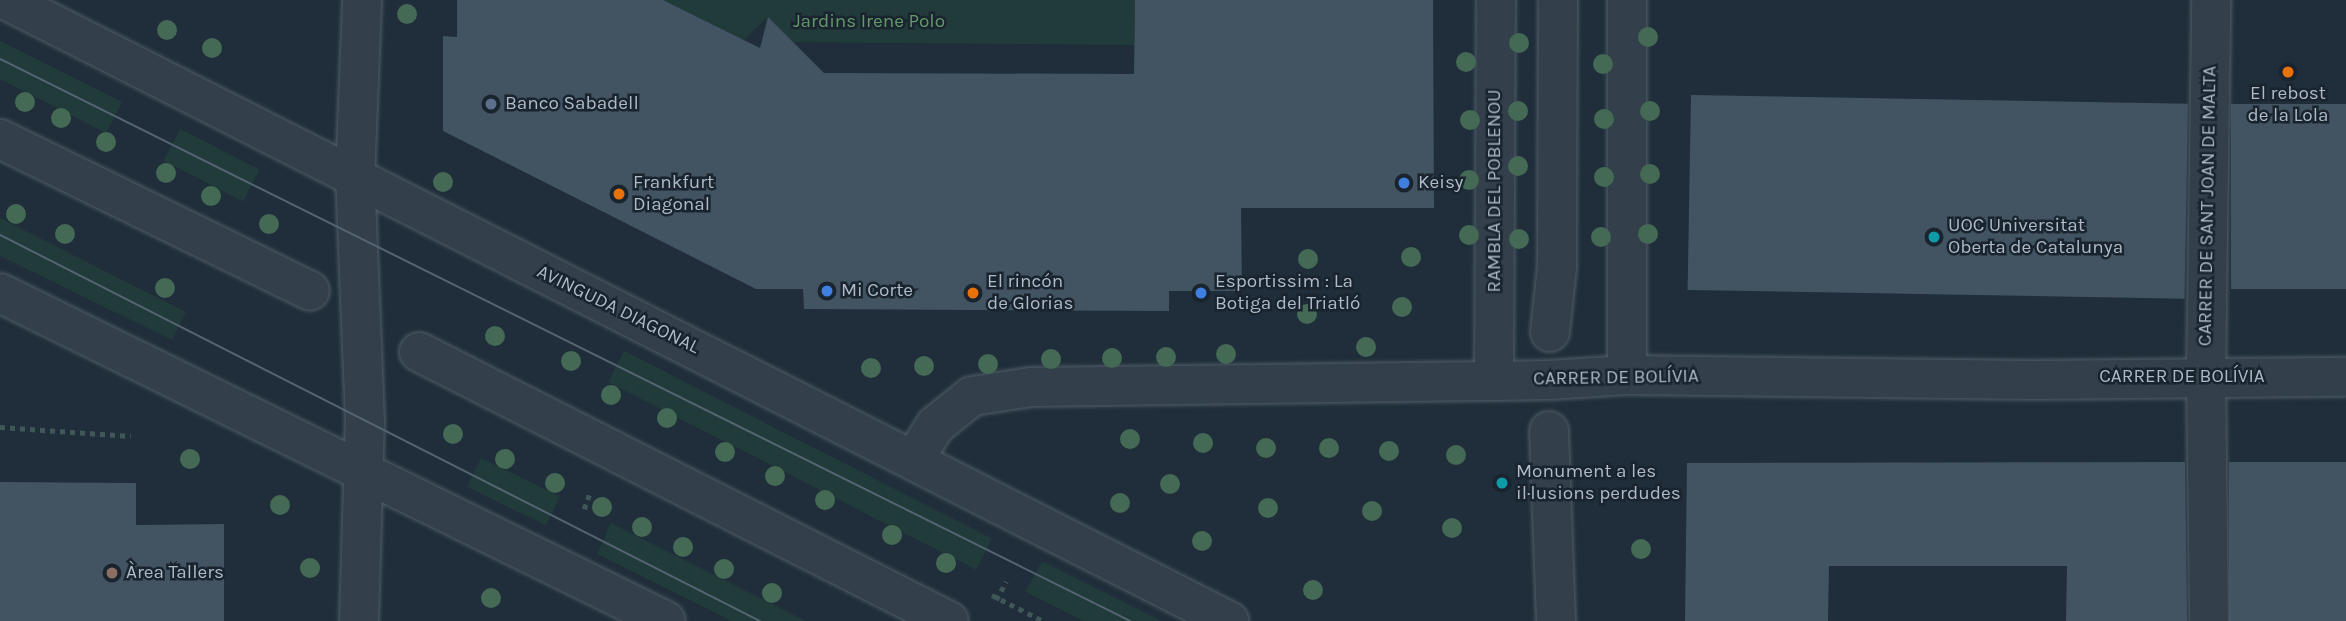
<!DOCTYPE html>
<html>
<head>
<meta charset="utf-8">
<style>
  body { margin:0 }
  #map { position:relative; width:2346px; height:621px; overflow:hidden; background:#1f2e3a; font-family:Karla,sans-serif }
  div>[style] { position:absolute }
  [style*='--x'] { left:calc(var(--x)*1px); top:calc(var(--y)*1px); width:calc(var(--w)*1px); rotate:calc(var(--a)*1deg) }
  .green>* { inset:0; background:#213b3b; transform-origin:0 0 }
  .building>* { inset:0; background:#425362; transform-origin:0 0 }
  .path>* { height:4.5px; margin-top:-2.25px; transform-origin:0; background:repeating-linear-gradient(90deg,#3f5757 0 5px,transparent 0 10px) }
  .roads { filter:drop-shadow(0 0 2px #515d68) drop-shadow(0 0 2px #515d68) }
  .minor>* { height:38px; margin:-19px; padding:0 19px; transform-origin:19px; border-radius:19px; background:#333f4a }
  .tram>* { height:2px; margin:-1px; padding:0 1px; transform-origin:1px; border-radius:1px; background:#556472 }
  .trees>* { width:20px; height:20px; margin:-10px; border-radius:50%; background:#446954 }
  .dots>* { width:19px; height:19px; translate:-50% -50%; box-sizing:border-box; border:4px solid #19242f; border-radius:50% }
  span { translate:-50% -50%; white-space:nowrap; text-align:center; line-height:1.15; -webkit-text-stroke:5px #19242f; paint-order:stroke }
  .park-label { font-size:19px; color:#63996a }
  .poi-label { font-size:19px; color:#aebac7 }
  .left { translate:0 -50%; text-align:left }
  .street-label { font-size:19px; color:#aebac7 }
</style>
</head>
<body>
<div id="map">
  <div class="green">
    <i style="clip-path:polygon(663px 0,1135px 0,1134px 45px,793px 42px,768px 17px,744px 40px)"></i>
    <i style="clip-path:polygon(0 41px,122px 102px,106px 133px,0 79px)"></i>
    <i style="left:180px;top:129px;width:89px;height:36px;rotate:27deg"></i>
    <i style="clip-path:polygon(0 218px,186px 312px,172px 340px,0 256px)"></i>
    <i style="left:624px;top:351px;width:413px;height:35px;rotate:27deg"></i>
    <i style="left:481px;top:458px;width:88px;height:32px;rotate:26deg"></i>
    <i style="clip-path:polygon(611px 523px,806px 621px,731px 621px,597px 554px)"></i>
    <i style="clip-path:polygon(1042px 561px,1162px 621px,1084px 621px,1025px 592px)"></i>
  </div>
  <div class="building">
    <i style="clip-path:polygon(457px 0,663px 0,760px 48px,768px 17px,824px 73px,1134px 74px,1135px 0,1433px 0,1434px 208px,1241px 208px,1242px 291px,1169px 291px,1169px 311px,804px 309px,803px 289px,756px 289px,443px 131px,443px 36px,457px 37px)"></i>
    <i style="left:1691px;top:95px;width:497px;height:195px;rotate:1deg"></i>
    <i style="left:2231px;top:104px;width:115px;height:185px"></i>
    <i style="clip-path:polygon(2185px 462px,2187px 621px,2066px 621px,2067px 566px,1829px 566px,1828px 621px,1685px 621px,1687px 463px)"></i>
    <i style="left:2229px;top:462px;width:117px;height:159px"></i>
    <i style="clip-path:polygon(0 482px,136px 483px,136px 525px,224px 524px,224px 621px,0 621px)"></i>
  </div>
  <div class="path">
    <i style="--x:0;--y:427;--w:131;--a:3.9"></i>
    <i style="--x:584;--y:509;--w:15;--a:-70"></i>
    <i style="--x:992;--y:595;--w:57;--a:27"></i>
    <i style="--x:996;--y:600;--w:21;--a:-61"></i>
  </div>
  <div class="roads">
    <div class="minor">
      <i style="--x:6;--y:0;--w:1372;--a:26.92"></i>
      <i style="--x:0;--y:139;--w:345;--a:26.1"></i>
      <i style="--x:0;--y:293;--w:742;--a:26.22"></i>
      <i style="--x:1550;--y:332;--w:65;--a:-83.9"></i>
      <i style="--x:1557;--y:267;--w:267;--a:-89.8"></i>
      <i style="--x:419;--y:352;--w:594;--a:26.91"></i>
      <i style="--x:1627;--y:375;--w:375;--a:-90"></i>
      <i style="--x:1494;--y:381;--w:381;--a:-89.7"></i>
      <i style="--x:1549;--y:431;--w:190;--a:87.9"></i>
      <i style="--x:915;--y:458;--w:39;--a:-58"></i>
      <i style="--x:936;--y:425;--w:46;--a:-38.9"></i>
      <i style="--x:972;--y:396;--w:60;--a:-8.7"></i>
      <i style="--x:1031;--y:387;--w:518;--a:-0.77"></i>
      <i style="--x:1549;--y:380;--w:78;--a:-3.7"></i>
      <i style="--x:1627;--y:375;--w:408;--a:0.7"></i>
      <i style="--x:2035;--y:380;--w:311;--a:-0.6"></i>
      <i style="--x:359;--y:621;--w:199;--a:-88.3"></i>
      <i style="--x:365;--y:422;--w:244;--a:-92.3"></i>
      <i style="--x:355;--y:178;--w:178;--a:-87.7"></i>
      <i style="--x:2209;--y:621;--w:244;--a:-90.7"></i>
      <i style="--x:2206;--y:377;--w:377;--a:-89.2"></i>
    </div>
  </div>
  <div class="tram">
    <i style="--x:0;--y:59;--w:1262;--a:26.44"></i>
    <i style="--x:0;--y:235;--w:852;--a:26.93"></i>
  </div>
  <div class="trees">
    <i style="left:407px;top:14px"></i>
    <i style="left:167px;top:30px"></i>
    <i style="left:1648px;top:37px"></i>
    <i style="left:1519px;top:43px"></i>
    <i style="left:212px;top:48px"></i>
    <i style="left:1466px;top:62px"></i>
    <i style="left:1603px;top:64px"></i>
    <i style="left:25px;top:102px"></i>
    <i style="left:1518px;top:111px"></i>
    <i style="left:1650px;top:111px"></i>
    <i style="left:61px;top:118px"></i>
    <i style="left:1604px;top:119px"></i>
    <i style="left:1470px;top:120px"></i>
    <i style="left:106px;top:142px"></i>
    <i style="left:1518px;top:166px"></i>
    <i style="left:166px;top:173px"></i>
    <i style="left:1650px;top:174px"></i>
    <i style="left:1604px;top:177px"></i>
    <i style="left:1469px;top:180px"></i>
    <i style="left:443px;top:182px"></i>
    <i style="left:211px;top:196px"></i>
    <i style="left:16px;top:214px"></i>
    <i style="left:269px;top:224px"></i>
    <i style="left:65px;top:234px"></i>
    <i style="left:1648px;top:234px"></i>
    <i style="left:1469px;top:235px"></i>
    <i style="left:1601px;top:237px"></i>
    <i style="left:1519px;top:239px"></i>
    <i style="left:1411px;top:257px"></i>
    <i style="left:1308px;top:259px"></i>
    <i style="left:165px;top:288px"></i>
    <i style="left:1402px;top:307px"></i>
    <i style="left:1307px;top:314px"></i>
    <i style="left:495px;top:336px"></i>
    <i style="left:1366px;top:347px"></i>
    <i style="left:1226px;top:354px"></i>
    <i style="left:1166px;top:357px"></i>
    <i style="left:1112px;top:358px"></i>
    <i style="left:1051px;top:359px"></i>
    <i style="left:571px;top:361px"></i>
    <i style="left:988px;top:364px"></i>
    <i style="left:924px;top:366px"></i>
    <i style="left:871px;top:368px"></i>
    <i style="left:611px;top:395px"></i>
    <i style="left:667px;top:418px"></i>
    <i style="left:453px;top:434px"></i>
    <i style="left:1130px;top:439px"></i>
    <i style="left:1203px;top:443px"></i>
    <i style="left:1266px;top:448px"></i>
    <i style="left:1329px;top:448px"></i>
    <i style="left:1389px;top:451px"></i>
    <i style="left:725px;top:452px"></i>
    <i style="left:1456px;top:455px"></i>
    <i style="left:190px;top:459px"></i>
    <i style="left:505px;top:459px"></i>
    <i style="left:775px;top:476px"></i>
    <i style="left:555px;top:483px"></i>
    <i style="left:1170px;top:484px"></i>
    <i style="left:825px;top:500px"></i>
    <i style="left:1120px;top:503px"></i>
    <i style="left:280px;top:505px"></i>
    <i style="left:602px;top:507px"></i>
    <i style="left:1268px;top:508px"></i>
    <i style="left:1372px;top:511px"></i>
    <i style="left:642px;top:527px"></i>
    <i style="left:1452px;top:528px"></i>
    <i style="left:892px;top:535px"></i>
    <i style="left:1202px;top:541px"></i>
    <i style="left:683px;top:547px"></i>
    <i style="left:1641px;top:549px"></i>
    <i style="left:946px;top:563px"></i>
    <i style="left:310px;top:568px"></i>
    <i style="left:724px;top:569px"></i>
    <i style="left:1313px;top:590px"></i>
    <i style="left:772px;top:593px"></i>
    <i style="left:491px;top:598px"></i>
  </div>
  <div class="dots">
    <i style="left:2288px;top:72px;background:#e8710a"></i>
    <i style="left:491px;top:104px;background:#5c6f8a"></i>
    <i style="left:1404px;top:183px;background:#3f7fe0"></i>
    <i style="left:619px;top:194px;background:#e8710a"></i>
    <i style="left:1934px;top:237px;background:#0f9aa8"></i>
    <i style="left:827px;top:291px;background:#3f7fe0"></i>
    <i style="left:973px;top:293px;background:#e8710a"></i>
    <i style="left:1201px;top:293px;background:#3f7fe0"></i>
    <i style="left:1502px;top:483px;background:#0f9aa8"></i>
    <i style="left:112px;top:573px;background:#8d6e63"></i>
  </div>
  <div class="park-label">
    <span style="left:869px;top:22px">Jardins Irene Polo</span>
  </div>
  <div class="poi-label">
    <span style="left:2288px;top:105px">El rebost<br>de la Lola</span>
    <span class="left" style="left:505px;top:104px">Banco Sabadell</span>
    <span class="left" style="left:633px;top:194px">Frankfurt<br>Diagonal</span>
    <span class="left" style="left:1418px;top:183px">Keisy</span>
    <span class="left" style="left:1948px;top:237px">UOC Universitat<br>Oberta de Catalunya</span>
    <span class="left" style="left:987px;top:293px">El rincón<br>de Glorias</span>
    <span class="left" style="left:1215px;top:293px">Esportissim : La<br>Botiga del Triatló</span>
    <span class="left" style="left:841px;top:291px">Mi Corte</span>
    <span class="left" style="left:1516px;top:483px">Monument a les<br>il·lusions perdudes</span>
    <span class="left" style="left:126px;top:573px">Àrea Tallers</span>
  </div>
  <div class="street-label">
    <span style="left:1495px;top:191px;rotate:-90deg">RAMBLA DEL POBLENOU</span>
    <span style="left:2208px;top:206px;rotate:-89deg">CARRER DE SANT JOAN DE MALTA</span>
    <span style="left:618px;top:310px;rotate:26deg">AVINGUDA DIAGONAL</span>
    <span style="left:2182px;top:377px">CARRER DE BOLÍVIA</span>
    <span style="left:1616px;top:378px;rotate:-1deg">CARRER DE BOLÍVIA</span>
  </div>
</div>
</body>
</html>
